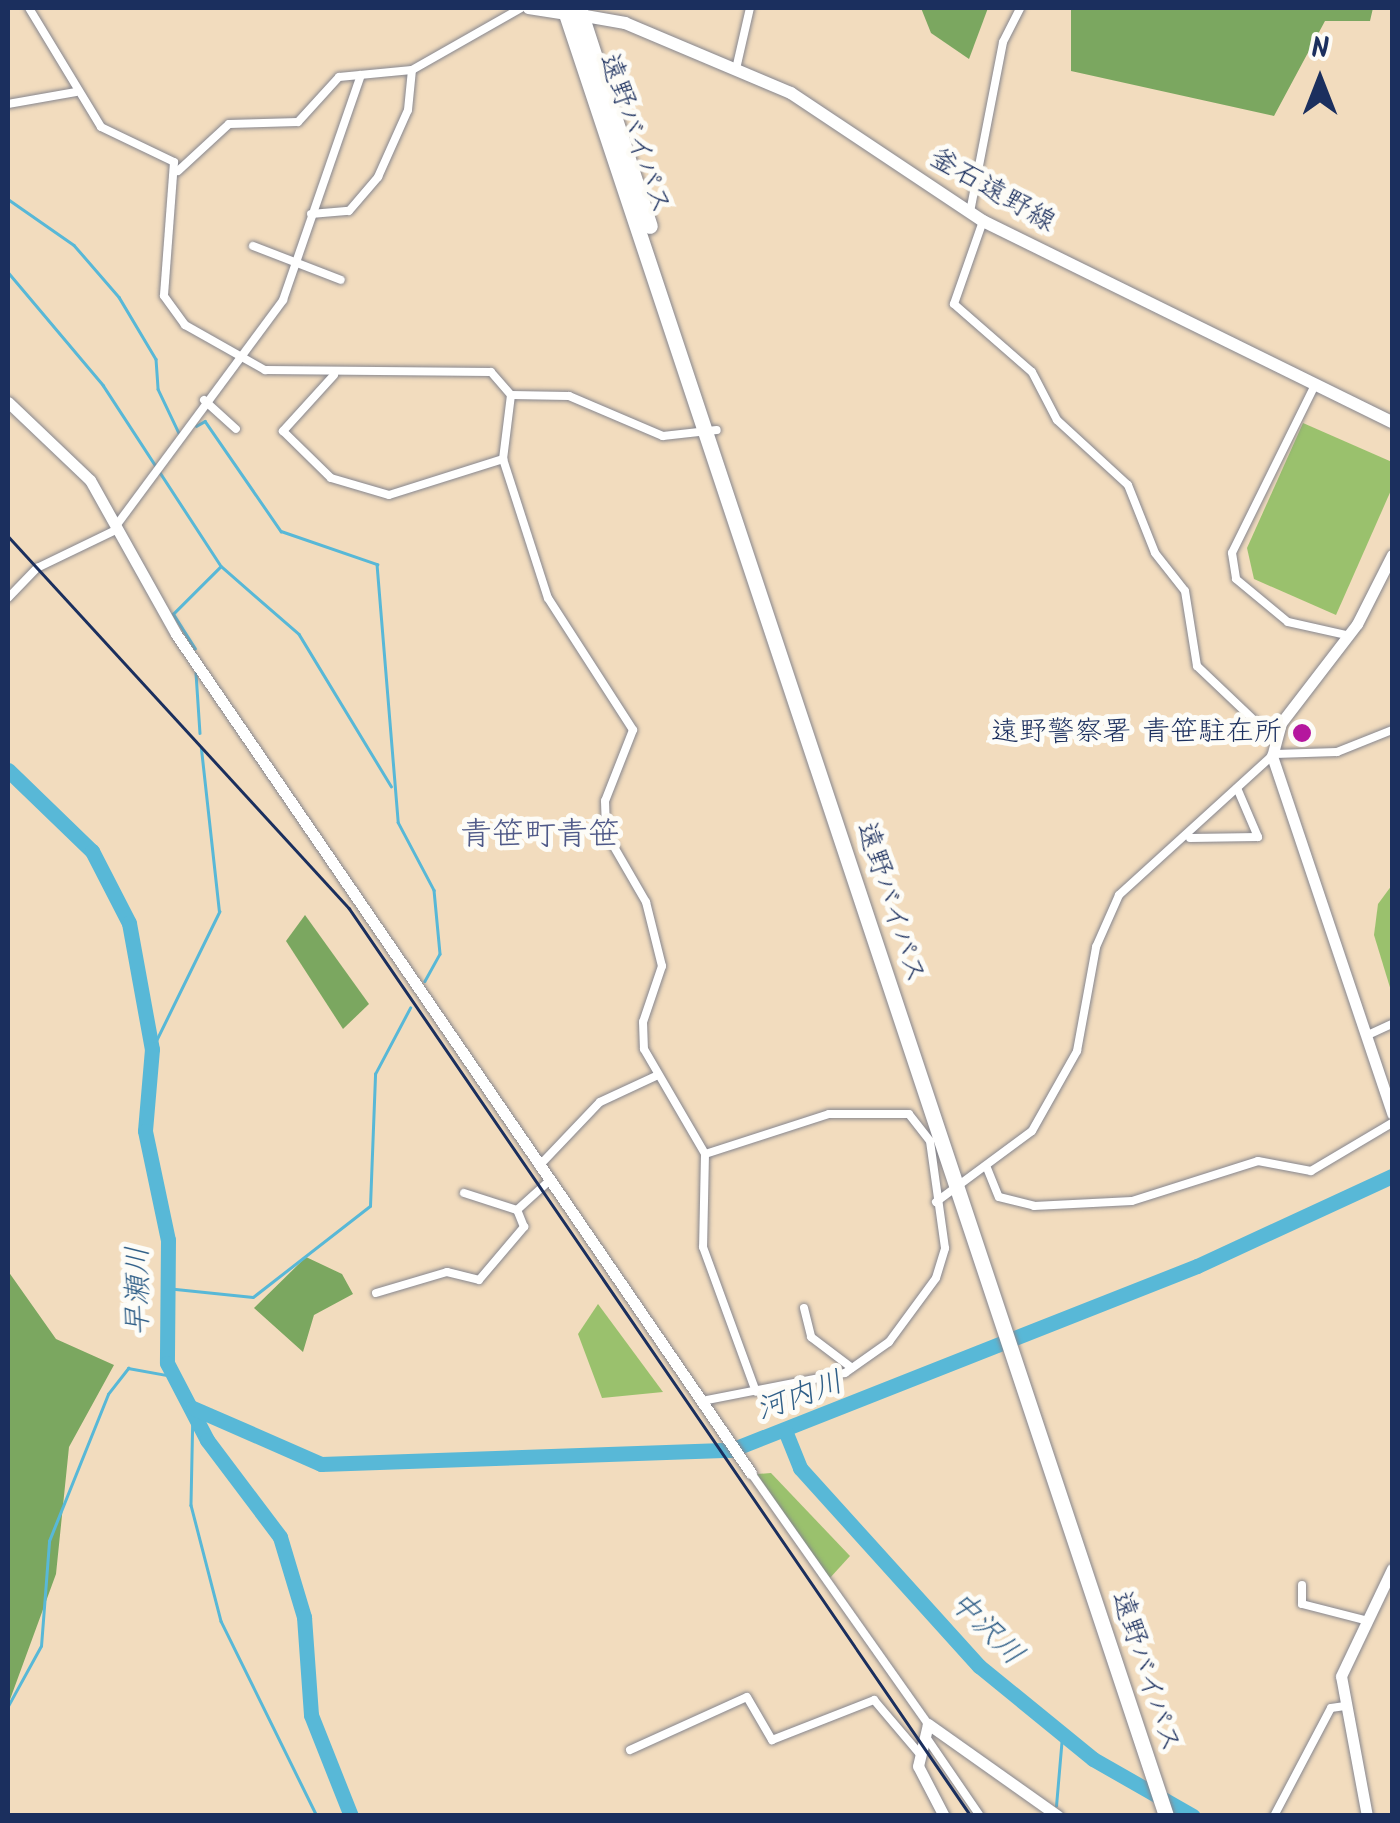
<!DOCTYPE html>
<html>
<head>
<meta charset="utf-8">
<style>
  body { margin:0 }
  #map { position:relative; width:1400px; height:1823px; overflow:hidden; background:#f2dcbe; font-family:Kalam,"Klee One",sans-serif }
  div>[style] { position:absolute }
  [style*='--x'] { left:calc(var(--x)*1px); top:calc(var(--y)*1px); width:calc(var(--w)*1px); rotate:calc(var(--a)*1deg) }
  .green>* { inset:0; background:#9ac16d }
  .forest>* { inset:0; background:#7ba760 }
  .stream>* { height:2.5px; margin:-1.25px; padding:0 1.25px; transform-origin:1.25px; border-radius:1.25px; background:#58b8d7 }
  .river>* { height:15px; margin:-7.5px; padding:0 7.5px; transform-origin:7.5px; border-radius:7.5px; background:#58b8d7 }
  .roads { filter:drop-shadow(0 0 2px #86868e) drop-shadow(0 0 2px #86868e) }
  .street>* { height:8px; margin:-4px; padding:0 4px; transform-origin:4px; border-radius:4px; background:#fff }
  .secondary>* { height:11px; margin:-5.5px; padding:0 5.5px; transform-origin:5.5px; border-radius:5.5px; background:#fff }
  .primary>* { height:12px; margin:-6px; padding:0 6px; transform-origin:6px; border-radius:6px; background:#fff }
  .highway>* { height:15px; margin:-7.5px; padding:0 7.5px; transform-origin:7.5px; border-radius:7.5px; background:#fff }
  .rail>* { height:2.5px; margin:-1.25px; padding:0 1.25px; transform-origin:1.25px; border-radius:1.25px; background:#1b2f5e }
  .dots>* { width:28px; height:28px; translate:-50% -50%; box-sizing:border-box; border:5px solid #fdfcf7; border-radius:50% }
  span { translate:-50% -50%; white-space:nowrap; text-align:center; line-height:1.15; -webkit-text-stroke:10px #fdfcf7; paint-order:stroke }
  .street-label { font-size:28px; color:#1b2f5e }
  .poi-label { font-size:28px; color:#1b2f5e }
  .right { translate:-100% -50%; text-align:right }
  .water-label { font-size:30px; color:#305f88; font-style:italic }
  .quarter-label { font-size:32px; color:#4f5988 }
  .frame { position:absolute; inset:0; border:10px solid #1b2f5e; pointer-events:none }
  .north { position:absolute; left:1270px; top:30px; width:100px; height:100px; -webkit-text-stroke:8px #fdfcf7; paint-order:stroke; rotate:0deg; font-size:28px; font-weight:700; line-height:40px; text-align:center; color:#1b2f5e }
  .north::after { content:''; display:block; margin:auto; width:35px; height:45px; background:#1b2f5e; clip-path:polygon(50% 0,100% 100%,50% 72%,0 100%) }
</style>
</head>
<body>
<div id="map">
  <div class="green">
    <i style="clip-path:polygon(1303px 423px,1392px 462px,1392px 488px,1336px 615px,1254px 579px,1247px 548px)"></i>
    <i style="clip-path:polygon(1392px 885px,1392px 994px,1374px 935px,1378px 904px)"></i>
    <i style="clip-path:polygon(598px 1304px,663px 1392px,602px 1398px,578px 1334px)"></i>
    <i style="clip-path:polygon(771px 1473px,850px 1556px,829px 1579px,757px 1474px)"></i>
  </div>
  <div class="forest">
    <i style="clip-path:polygon(921px 8px,988px 8px,969px 59px,931px 33px)"></i>
    <i style="clip-path:polygon(1071px 8px,1373px 8px,1370px 21px,1325px 21px,1274px 116px,1071px 71px)"></i>
    <i style="clip-path:polygon(305px 915px,369px 1004px,343px 1029px,286px 941px)"></i>
    <i style="clip-path:polygon(306px 1257px,342px 1274px,353px 1294px,314px 1315px,303px 1352px,254px 1308px)"></i>
    <i style="clip-path:polygon(8px 1271px,56px 1339px,114px 1365px,69px 1447px,56px 1574px,8px 1705px)"></i>
  </div>
  <div class="stream">
    <i style="--x:8;--y:199;--w:80;--a:34.9"></i>
    <i style="--x:74;--y:245;--w:69;--a:49.1"></i>
    <i style="--x:119;--y:297;--w:72;--a:59.2"></i>
    <i style="--x:156;--y:359;--w:30;--a:86"></i>
    <i style="--x:158;--y:389;--w:49;--a:64.5"></i>
    <i style="--x:8;--y:272;--w:148;--a:49.9"></i>
    <i style="--x:103;--y:385;--w:216;--a:56.9"></i>
    <i style="--x:221;--y:566;--w:103;--a:41.1"></i>
    <i style="--x:299;--y:634;--w:178;--a:58.8"></i>
    <i style="--x:196;--y:426;--w:10;--a:-29"></i>
    <i style="--x:205;--y:421;--w:134;--a:55.4"></i>
    <i style="--x:281;--y:531;--w:102;--a:19"></i>
    <i style="--x:377;--y:564;--w:259;--a:85.3"></i>
    <i style="--x:398;--y:822;--w:77;--a:62.1"></i>
    <i style="--x:434;--y:890;--w:64;--a:84.6"></i>
    <i style="--x:440;--y:954;--w:31;--a:119"></i>
    <i style="--x:195;--y:649;--w:41;--a:-122.2"></i>
    <i style="--x:173;--y:614;--w:66;--a:-45"></i>
    <i style="--x:196;--y:673;--w:60;--a:86.2"></i>
    <i style="--x:152;--y:1049;--w:153;--a:-63.9"></i>
    <i style="--x:219;--y:912;--w:165;--a:-96.3"></i>
    <i style="--x:166;--y:1288;--w:87;--a:5.9"></i>
    <i style="--x:253;--y:1297;--w:148;--a:-37.9"></i>
    <i style="--x:370;--y:1206;--w:132;--a:-87.8"></i>
    <i style="--x:375;--y:1074;--w:75;--a:-62.1"></i>
    <i style="--x:193;--y:1408;--w:97;--a:91.2"></i>
    <i style="--x:191;--y:1505;--w:120;--a:75.5"></i>
    <i style="--x:221;--y:1621;--w:217;--a:63.8"></i>
    <i style="--x:8;--y:1706;--w:68;--a:-61.2"></i>
    <i style="--x:41;--y:1646;--w:105;--a:-85.6"></i>
    <i style="--x:49;--y:1541;--w:158;--a:-68.1"></i>
    <i style="--x:108;--y:1394;--w:33;--a:-52"></i>
    <i style="--x:128;--y:1368;--w:45;--a:10.3"></i>
    <i style="--x:1056;--y:1806;--w:70;--a:-85.1"></i>
  </div>
  <div class="river">
    <i style="--x:8;--y:770;--w:117;--a:44"></i>
    <i style="--x:92;--y:851;--w:81;--a:62.8"></i>
    <i style="--x:129;--y:923;--w:128;--a:79.7"></i>
    <i style="--x:152;--y:1049;--w:82;--a:94.9"></i>
    <i style="--x:145;--y:1131;--w:111;--a:78.1"></i>
    <i style="--x:168;--y:1240;--w:123;--a:90.5"></i>
    <i style="--x:167;--y:1363;--w:87;--a:62.5"></i>
    <i style="--x:207;--y:1440;--w:121;--a:53"></i>
    <i style="--x:280;--y:1537;--w:84;--a:73.3"></i>
    <i style="--x:304;--y:1617;--w:98;--a:85.9"></i>
    <i style="--x:311;--y:1715;--w:109;--a:68.4"></i>
    <i style="--x:193;--y:1408;--w:140;--a:23.6"></i>
    <i style="--x:321;--y:1464;--w:410;--a:-2"></i>
    <i style="--x:731;--y:1450;--w:501;--a:-21.55"></i>
    <i style="--x:1197;--y:1266;--w:215;--a:-24.8"></i>
    <i style="--x:786;--y:1433;--w:38;--a:68"></i>
    <i style="--x:800;--y:1468;--w:267;--a:47.9"></i>
    <i style="--x:979;--y:1666;--w:147;--a:39.2"></i>
    <i style="--x:1093;--y:1759;--w:115;--a:29.7"></i>
  </div>
  <div class="roads">
    <div class="street">
      <i style="--x:29;--y:8;--w:139;--a:58.8"></i>
      <i style="--x:101;--y:127;--w:81;--a:25.6"></i>
      <i style="--x:174;--y:162;--w:134;--a:94.3"></i>
      <i style="--x:164;--y:296;--w:36;--a:54"></i>
      <i style="--x:185;--y:325;--w:92;--a:29.4"></i>
      <i style="--x:265;--y:370;--w:226;--a:0.5"></i>
      <i style="--x:491;--y:372;--w:30;--a:49"></i>
      <i style="--x:511;--y:395;--w:58;--a:1"></i>
      <i style="--x:569;--y:396;--w:102;--a:23.1"></i>
      <i style="--x:663;--y:436;--w:54;--a:-6.3"></i>
      <i style="--x:736;--y:69;--w:63;--a:-77.1"></i>
      <i style="--x:8;--y:104;--w:69;--a:-10"></i>
      <i style="--x:178;--y:171;--w:69;--a:-42.7"></i>
      <i style="--x:229;--y:124;--w:69;--a:-1.7"></i>
      <i style="--x:298;--y:122;--w:61;--a:-47.7"></i>
      <i style="--x:339;--y:77;--w:73;--a:-5.5"></i>
      <i style="--x:412;--y:70;--w:125;--a:-29.6"></i>
      <i style="--x:970;--y:212;--w:173;--a:-79"></i>
      <i style="--x:1003;--y:42;--w:38;--a:-63"></i>
      <i style="--x:311;--y:214;--w:38;--a:-5"></i>
      <i style="--x:349;--y:211;--w:45;--a:-49.5"></i>
      <i style="--x:378;--y:177;--w:73;--a:-65.9"></i>
      <i style="--x:408;--y:110;--w:40;--a:-84.3"></i>
      <i style="--x:983;--y:221;--w:88;--a:109.3"></i>
      <i style="--x:954;--y:304;--w:103;--a:41.1"></i>
      <i style="--x:1032;--y:372;--w:54;--a:62.5"></i>
      <i style="--x:1057;--y:420;--w:96;--a:42.5"></i>
      <i style="--x:1128;--y:485;--w:73;--a:68.3"></i>
      <i style="--x:1155;--y:553;--w:48;--a:51.7"></i>
      <i style="--x:1185;--y:591;--w:76;--a:80.9"></i>
      <i style="--x:1197;--y:666;--w:108;--a:43.5"></i>
      <i style="--x:253;--y:246;--w:94;--a:21.1"></i>
      <i style="--x:334;--y:375;--w:76;--a:132.3"></i>
      <i style="--x:283;--y:431;--w:67;--a:44.4"></i>
      <i style="--x:331;--y:478;--w:60;--a:16.3"></i>
      <i style="--x:389;--y:495;--w:120;--a:-17.5"></i>
      <i style="--x:1314;--y:387;--w:185;--a:116.3"></i>
      <i style="--x:1232;--y:553;--w:26;--a:81"></i>
      <i style="--x:1236;--y:579;--w:67;--a:39.6"></i>
      <i style="--x:1288;--y:622;--w:59;--a:12.6"></i>
      <i style="--x:511;--y:395;--w:64;--a:97.1"></i>
      <i style="--x:503;--y:459;--w:146;--a:72.1"></i>
      <i style="--x:548;--y:598;--w:157;--a:57.2"></i>
      <i style="--x:633;--y:730;--w:76;--a:111.5"></i>
      <i style="--x:605;--y:801;--w:32;--a:88"></i>
      <i style="--x:606;--y:833;--w:80;--a:59.9"></i>
      <i style="--x:646;--y:902;--w:66;--a:76"></i>
      <i style="--x:662;--y:966;--w:59;--a:108.7"></i>
      <i style="--x:643;--y:1022;--w:27;--a:88"></i>
      <i style="--x:644;--y:1049;--w:121;--a:59.8"></i>
      <i style="--x:705;--y:1154;--w:93;--a:91.2"></i>
      <i style="--x:703;--y:1247;--w:154;--a:69.9"></i>
      <i style="--x:204;--y:400;--w:43;--a:42.2"></i>
      <i style="--x:116;--y:526;--w:281;--a:-53.5"></i>
      <i style="--x:283;--y:300;--w:238;--a:-70.9"></i>
      <i style="--x:8;--y:598;--w:42;--a:-46"></i>
      <i style="--x:37;--y:568;--w:90;--a:-25.7"></i>
      <i style="--x:1275;--y:754;--w:62;--a:-1.8"></i>
      <i style="--x:1337;--y:752;--w:59;--a:-21.8"></i>
      <i style="--x:1190;--y:838;--w:68;--a:-0.8"></i>
      <i style="--x:1258;--y:837;--w:53;--a:-113.2"></i>
      <i style="--x:1368;--y:1035;--w:26;--a:-25"></i>
      <i style="--x:539;--y:1166;--w:88;--a:-46.4"></i>
      <i style="--x:600;--y:1102;--w:62;--a:-24.9"></i>
      <i style="--x:987;--y:1168;--w:31;--a:68"></i>
      <i style="--x:999;--y:1197;--w:36;--a:14"></i>
      <i style="--x:1034;--y:1206;--w:98;--a:-2.9"></i>
      <i style="--x:1132;--y:1201;--w:132;--a:-17.6"></i>
      <i style="--x:1258;--y:1161;--w:54;--a:10.7"></i>
      <i style="--x:1311;--y:1171;--w:94;--a:-30.7"></i>
      <i style="--x:464;--y:1193;--w:56;--a:17.8"></i>
      <i style="--x:936;--y:1202;--w:119;--a:-36.5"></i>
      <i style="--x:1032;--y:1131;--w:92;--a:-60.6"></i>
      <i style="--x:1077;--y:1051;--w:106;--a:-79.6"></i>
      <i style="--x:1096;--y:947;--w:57;--a:-66.1"></i>
      <i style="--x:1119;--y:895;--w:207;--a:-42.3"></i>
      <i style="--x:376;--y:1293;--w:74;--a:-16.5"></i>
      <i style="--x:447;--y:1272;--w:33;--a:14"></i>
      <i style="--x:479;--y:1280;--w:70;--a:-49.7"></i>
      <i style="--x:524;--y:1227;--w:18;--a:-112"></i>
      <i style="--x:517;--y:1210;--w:43;--a:-42.2"></i>
      <i style="--x:804;--y:1308;--w:30;--a:76"></i>
      <i style="--x:811;--y:1337;--w:51;--a:37.1"></i>
      <i style="--x:702;--y:1401;--w:146;--a:-11.1"></i>
      <i style="--x:845;--y:1373;--w:54;--a:-35.2"></i>
      <i style="--x:889;--y:1342;--w:79;--a:-53.7"></i>
      <i style="--x:936;--y:1278;--w:31;--a:-73"></i>
      <i style="--x:945;--y:1248;--w:108;--a:-98"></i>
      <i style="--x:930;--y:1141;--w:34;--a:-128"></i>
      <i style="--x:909;--y:1114;--w:80;--a:180"></i>
      <i style="--x:829;--y:1114;--w:130;--a:162.1"></i>
      <i style="--x:751;--y:1473;--w:307;--a:54.8"></i>
      <i style="--x:1302;--y:1585;--w:19;--a:90"></i>
      <i style="--x:1302;--y:1604;--w:68;--a:14.4"></i>
      <i style="--x:926;--y:1737;--w:96;--a:55.6"></i>
      <i style="--x:630;--y:1750;--w:128;--a:-24.4"></i>
      <i style="--x:747;--y:1697;--w:50;--a:59.8"></i>
      <i style="--x:772;--y:1740;--w:110;--a:-21.4"></i>
      <i style="--x:874;--y:1700;--w:70;--a:49.7"></i>
      <i style="--x:1274;--y:1816;--w:122;--a:-62.2"></i>
      <i style="--x:1331;--y:1708;--w:14;--a:-8"></i>
    </div>
    <div class="secondary">
      <i style="--x:528;--y:8;--w:39;--a:9"></i>
      <i style="--x:8;--y:402;--w:113;--a:43.6"></i>
      <i style="--x:90;--y:480;--w:176;--a:60.8"></i>
      <i style="--x:176;--y:634;--w:1017;--a:55.58"></i>
      <i style="--x:1392;--y:555;--w:77;--a:116.9"></i>
      <i style="--x:1357;--y:624;--w:125;--a:127.5"></i>
      <i style="--x:1281;--y:723;--w:34;--a:105"></i>
      <i style="--x:1272;--y:756;--w:377;--a:71.4"></i>
      <i style="--x:944;--y:1816;--w:56;--a:-117.5"></i>
      <i style="--x:918;--y:1766;--w:43;--a:-76.6"></i>
      <i style="--x:928;--y:1724;--w:159;--a:35.3"></i>
      <i style="--x:1367;--y:1816;--w:142;--a:-100.5"></i>
      <i style="--x:1341;--y:1676;--w:119;--a:-64.5"></i>
    </div>
    <div class="primary">
      <i style="--x:574;--y:14;--w:52;--a:10"></i>
      <i style="--x:625;--y:23;--w:180;--a:22.9"></i>
      <i style="--x:791;--y:93;--w:231;--a:33.7"></i>
      <i style="--x:983;--y:221;--w:456;--a:26.2"></i>
    </div>
    <div class="highway">
      <i style="--x:564;--y:8;--w:1906;--a:71.58"></i>
      <i style="--x:579;--y:8;--w:229;--a:72"></i>
    </div>
  </div>
  <div class="rail">
    <i style="--x:8;--y:536;--w:505;--a:47.49"></i>
    <i style="--x:349;--y:908;--w:1101;--a:55.59"></i>
  </div>
  <div class="dots">
    <i style="left:1302px;top:733px;background:#b5179e"></i>
  </div>
  <div class="street-label">
    <span style="left:634px;top:134px;rotate:71deg">遠野バイパス</span>
    <span style="left:992px;top:191px;rotate:30deg">釜石遠野線</span>
    <span style="left:890px;top:903px;rotate:72deg">遠野バイパス</span>
    <span style="left:1145px;top:1672px;rotate:72deg">遠野バイパス</span>
  </div>
  <div class="poi-label">
    <span class="right" style="left:1282px;top:733px">遠野警察署 青笹駐在所</span>
  </div>
  <div class="water-label">
    <span style="left:139px;top:1291px;rotate:-90deg">早瀬川</span>
    <span style="left:800px;top:1397px;rotate:-20deg">河内川</span>
    <span style="left:986px;top:1629px;rotate:45deg">中沢川</span>
  </div>
  <div class="quarter-label">
    <span style="left:540px;top:836px">青笹町青笹</span>
  </div>
  <div class="frame"></div>
  <div class="north">N</div>
</div>
</body>
</html>
